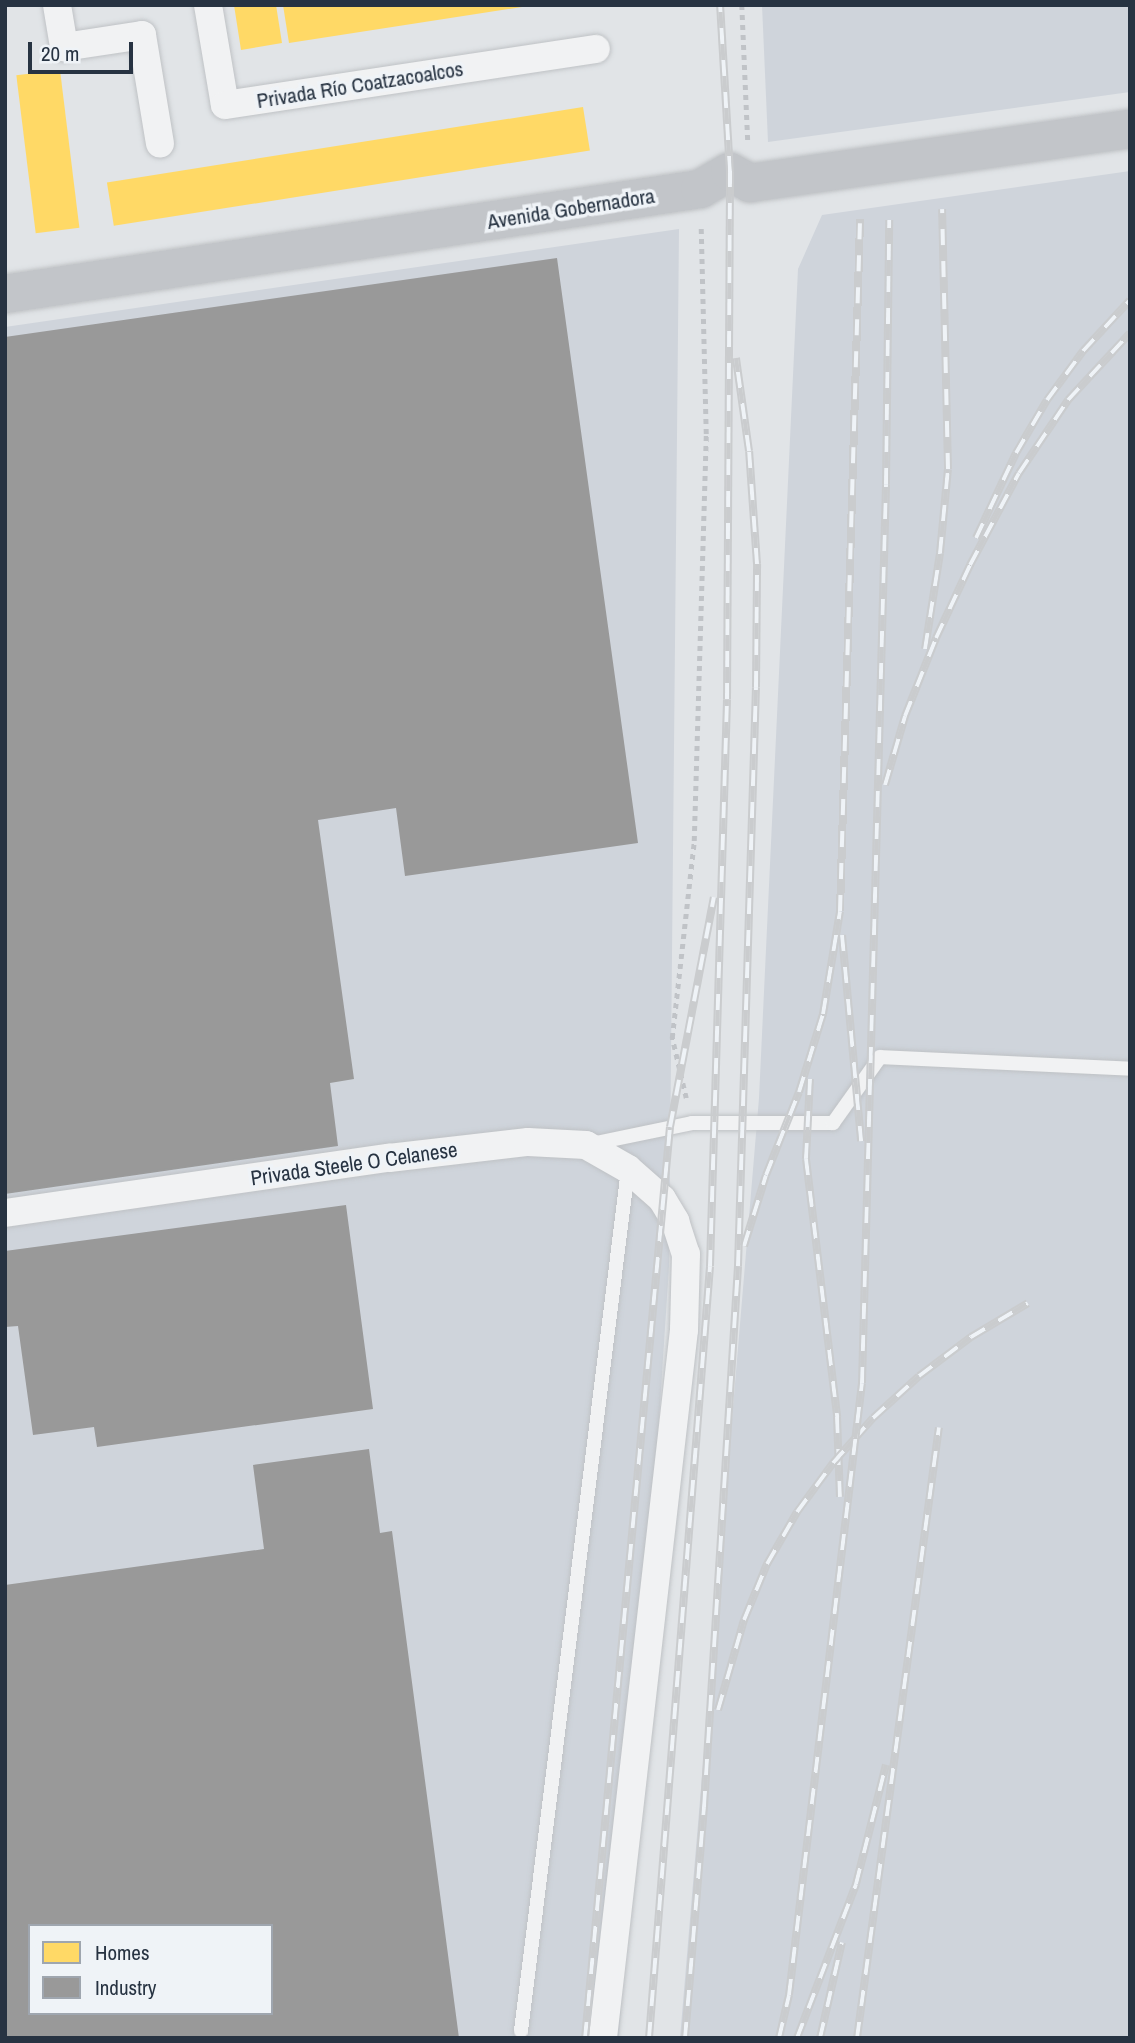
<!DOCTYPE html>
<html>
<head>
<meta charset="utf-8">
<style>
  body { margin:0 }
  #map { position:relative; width:1135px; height:2043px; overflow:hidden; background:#e1e4e7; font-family:"Archivo Narrow",sans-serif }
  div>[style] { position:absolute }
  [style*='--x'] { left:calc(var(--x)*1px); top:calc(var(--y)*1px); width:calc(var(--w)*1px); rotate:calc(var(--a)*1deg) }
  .built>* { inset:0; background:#cfd4db }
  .homes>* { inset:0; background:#ffd966; transform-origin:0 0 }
  .industry>* { inset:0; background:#999 }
  .path>* { height:4.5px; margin-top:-2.25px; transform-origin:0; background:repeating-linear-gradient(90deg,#c0c3c7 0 5px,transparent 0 10px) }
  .roads { filter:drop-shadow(0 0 2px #bfc2c5) drop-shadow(0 0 2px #bfc2c5) }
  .lane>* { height:14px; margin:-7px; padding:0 7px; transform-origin:7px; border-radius:7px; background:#f1f2f3 }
  .street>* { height:28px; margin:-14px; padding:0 14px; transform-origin:14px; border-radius:14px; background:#f1f2f3 }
  .secondary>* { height:38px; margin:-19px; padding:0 19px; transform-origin:19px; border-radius:19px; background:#c2c5c9 }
  .rail>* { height:8px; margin-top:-4px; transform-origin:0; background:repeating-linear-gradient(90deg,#eff3f7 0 16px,#caccce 0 32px); box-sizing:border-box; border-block:2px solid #caccce }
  span { translate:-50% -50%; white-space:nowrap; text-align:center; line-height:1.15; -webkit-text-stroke:7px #eff3f7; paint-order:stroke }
  .street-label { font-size:21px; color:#273342 }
  .frame { position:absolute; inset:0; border:7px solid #273342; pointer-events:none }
  .legend { position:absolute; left:28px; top:1924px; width:245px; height:91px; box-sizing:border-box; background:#eff3f7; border:2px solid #9fa6af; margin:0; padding:9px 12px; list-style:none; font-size:21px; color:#273342 }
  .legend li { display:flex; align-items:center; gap:14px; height:35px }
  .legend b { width:35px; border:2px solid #9fa6af }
  .scale { position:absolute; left:28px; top:42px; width:105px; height:32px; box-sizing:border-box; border:4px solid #273342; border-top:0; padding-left:9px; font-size:21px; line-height:24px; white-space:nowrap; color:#273342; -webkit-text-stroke:5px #eff3f7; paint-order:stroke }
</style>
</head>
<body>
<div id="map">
  <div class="built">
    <i style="clip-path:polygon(762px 5px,1130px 5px,1130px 92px,768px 142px)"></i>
    <i style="clip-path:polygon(1130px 171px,1130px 2038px,680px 2038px,759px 1098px,798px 269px,822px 215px)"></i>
    <i style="clip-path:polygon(evenodd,679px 229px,669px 1266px,619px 2038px,5px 2038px,5px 327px,679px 229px,30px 1926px,271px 1926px,271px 2013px,30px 2013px,30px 1926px)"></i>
  </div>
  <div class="homes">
    <i style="clip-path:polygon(234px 5px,276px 5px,282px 43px,241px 50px)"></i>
    <i style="clip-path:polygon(283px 5px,522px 5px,522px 7px,289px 43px)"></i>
    <i style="left:60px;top:70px;width:159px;height:44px;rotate:83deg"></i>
    <i style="left:583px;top:107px;width:44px;height:482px;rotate:81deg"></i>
  </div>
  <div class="industry">
    <i style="clip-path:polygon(557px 258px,638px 843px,405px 876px,396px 808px,318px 820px,354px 1079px,330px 1083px,338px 1146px,5px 1194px,5px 337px)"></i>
    <i style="clip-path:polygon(346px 1205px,373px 1409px,97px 1447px,94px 1427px,33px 1435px,18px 1326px,5px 1327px,5px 1251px)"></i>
    <i style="clip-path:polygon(evenodd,369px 1449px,380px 1533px,392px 1531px,459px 2038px,5px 2038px,5px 1585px,264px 1549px,253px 1465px,369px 1449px,30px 1926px,271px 1926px,271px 2013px,30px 2013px,30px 1926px)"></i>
  </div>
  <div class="path">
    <i style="--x:742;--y:5;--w:135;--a:87.5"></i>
    <i style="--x:686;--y:1098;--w:62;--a:-103.1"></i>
    <i style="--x:672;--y:1038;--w:198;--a:-83.6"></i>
    <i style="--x:694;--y:841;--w:407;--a:-88.3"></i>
    <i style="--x:706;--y:434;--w:209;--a:-91.4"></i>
  </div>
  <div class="roads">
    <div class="lane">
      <i style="--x:591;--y:1144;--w:103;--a:-11.7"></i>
      <i style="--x:692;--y:1123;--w:141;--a:0"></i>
      <i style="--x:833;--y:1123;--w:81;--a:-54.5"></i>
      <i style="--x:880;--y:1057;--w:250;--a:2.7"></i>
      <i style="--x:521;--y:2031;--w:869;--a:-82.92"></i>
    </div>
    <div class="street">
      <i style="--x:57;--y:5;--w:43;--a:80.5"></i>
      <i style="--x:64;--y:47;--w:79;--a:-8.7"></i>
      <i style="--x:142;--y:35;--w:110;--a:80.6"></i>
      <i style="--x:208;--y:5;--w:101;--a:80.4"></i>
      <i style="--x:225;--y:105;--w:375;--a:-8.6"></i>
      <i style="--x:5;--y:1213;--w:388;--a:-8.2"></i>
      <i style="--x:389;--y:1158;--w:140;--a:-6.6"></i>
      <i style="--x:528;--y:1142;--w:58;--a:3"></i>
      <i style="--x:586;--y:1145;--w:48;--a:29.7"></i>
      <i style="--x:628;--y:1169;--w:45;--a:41.4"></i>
      <i style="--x:662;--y:1199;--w:26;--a:59"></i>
      <i style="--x:675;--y:1221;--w:35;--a:72"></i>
      <i style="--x:686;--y:1254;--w:76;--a:91.5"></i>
      <i style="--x:684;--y:1330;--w:713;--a:96.53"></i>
    </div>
    <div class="secondary">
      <i style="--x:5;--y:294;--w:703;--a:-8.59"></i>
      <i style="--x:700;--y:189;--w:34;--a:-30"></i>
      <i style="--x:730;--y:172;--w:23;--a:29"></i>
      <i style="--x:750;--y:183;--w:384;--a:-8.1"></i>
    </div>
  </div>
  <div class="rail">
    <i style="--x:976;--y:538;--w:94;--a:-64.8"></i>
    <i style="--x:1016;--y:453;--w:61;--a:-59.7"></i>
    <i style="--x:1047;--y:400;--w:61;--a:-53.7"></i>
    <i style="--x:1083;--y:351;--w:69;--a:-47.3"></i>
    <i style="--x:925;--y:649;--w:97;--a:-81.1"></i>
    <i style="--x:940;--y:553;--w:84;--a:-84.6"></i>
    <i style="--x:948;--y:469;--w:260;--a:-91.3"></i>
    <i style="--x:885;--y:785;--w:72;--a:-73.8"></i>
    <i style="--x:905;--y:716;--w:84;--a:-68.3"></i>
    <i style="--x:936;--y:638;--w:81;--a:-65"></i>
    <i style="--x:970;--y:565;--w:104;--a:-62"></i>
    <i style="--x:1019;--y:473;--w:88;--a:-56.1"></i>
    <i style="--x:1068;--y:400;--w:91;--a:-47.2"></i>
    <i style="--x:842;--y:935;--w:207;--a:84.7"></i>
    <i style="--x:810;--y:1079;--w:80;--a:92.9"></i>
    <i style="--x:806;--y:1159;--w:260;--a:83.1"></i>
    <i style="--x:837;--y:1417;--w:80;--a:87.9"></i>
    <i style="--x:744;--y:1246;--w:74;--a:-72.8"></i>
    <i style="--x:766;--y:1175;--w:89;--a:-68.3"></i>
    <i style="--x:799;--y:1092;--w:82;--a:-72.9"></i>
    <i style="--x:823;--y:1014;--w:104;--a:-80.6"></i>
    <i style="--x:840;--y:911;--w:692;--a:-88.34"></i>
    <i style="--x:718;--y:1710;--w:94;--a:-73.9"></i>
    <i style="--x:744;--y:1620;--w:61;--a:-67.7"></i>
    <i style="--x:767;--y:1564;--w:60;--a:-60"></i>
    <i style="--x:797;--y:1512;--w:61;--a:-53.7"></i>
    <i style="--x:833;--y:1463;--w:60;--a:-48.4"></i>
    <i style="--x:873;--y:1418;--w:62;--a:-42.4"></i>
    <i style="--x:919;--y:1376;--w:65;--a:-36.9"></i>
    <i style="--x:971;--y:1337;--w:66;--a:-30.8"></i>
    <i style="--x:585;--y:2038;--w:915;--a:-84.67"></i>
    <i style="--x:670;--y:1127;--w:234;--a:-79.2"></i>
    <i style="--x:649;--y:2038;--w:774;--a:-85.48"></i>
    <i style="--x:710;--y:1266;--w:567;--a:-88.28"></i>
    <i style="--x:727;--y:699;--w:527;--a:-89.67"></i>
    <i style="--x:730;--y:172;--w:167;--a:-93.4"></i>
    <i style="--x:685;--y:2038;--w:232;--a:-85.3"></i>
    <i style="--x:704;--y:1807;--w:542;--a:-86.4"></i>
    <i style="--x:738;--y:1266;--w:579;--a:-88.22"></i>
    <i style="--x:756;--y:687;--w:123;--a:-89.5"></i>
    <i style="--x:757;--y:564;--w:113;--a:-94"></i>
    <i style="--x:749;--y:451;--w:94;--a:-98"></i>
    <i style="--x:779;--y:2038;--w:44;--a:-76.9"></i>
    <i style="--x:789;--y:1995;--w:616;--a:-83.2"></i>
    <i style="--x:862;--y:1383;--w:899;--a:-88.47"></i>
    <i style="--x:886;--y:484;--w:264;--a:-89.3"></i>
    <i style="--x:797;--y:2038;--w:165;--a:-69"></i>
    <i style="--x:856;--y:1884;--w:123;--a:-75.9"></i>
    <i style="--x:820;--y:2038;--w:98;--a:-77.1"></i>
    <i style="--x:857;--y:2038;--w:616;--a:-82.36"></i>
  </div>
  <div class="street-label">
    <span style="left:360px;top:85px;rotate:-9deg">Privada Río Coatzacoalcos</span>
    <span style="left:571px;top:209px;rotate:-9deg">Avenida Gobernadora</span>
    <span style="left:354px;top:1164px;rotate:-8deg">Privada Steele O Celanese</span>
  </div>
  <div class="frame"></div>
  <ul class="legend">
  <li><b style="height:19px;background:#ffd966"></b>Homes</li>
  <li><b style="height:19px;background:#999"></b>Industry</li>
  </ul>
  <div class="scale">20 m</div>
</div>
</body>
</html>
